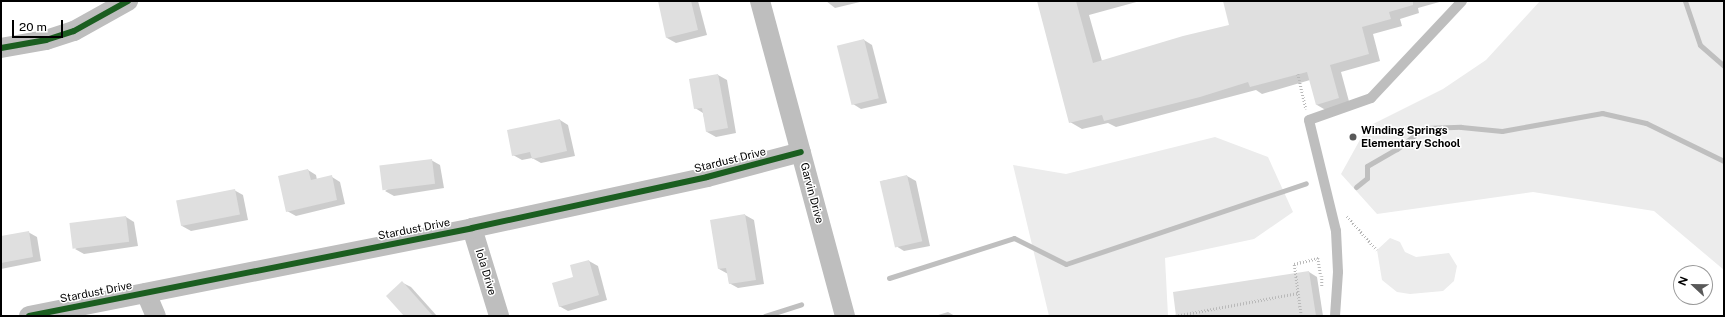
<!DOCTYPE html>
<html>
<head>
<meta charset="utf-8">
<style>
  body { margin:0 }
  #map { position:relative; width:1725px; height:317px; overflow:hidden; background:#fff; font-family:"Public Sans",sans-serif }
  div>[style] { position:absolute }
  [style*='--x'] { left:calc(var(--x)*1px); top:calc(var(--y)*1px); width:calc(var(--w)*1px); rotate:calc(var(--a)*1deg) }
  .green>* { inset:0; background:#ececec }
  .shadow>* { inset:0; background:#0003 }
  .stream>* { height:5px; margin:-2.5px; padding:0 2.5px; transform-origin:2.5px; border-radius:2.5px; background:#bfbfbf }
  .building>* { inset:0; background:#dfdfdf; transform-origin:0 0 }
  .path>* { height:2.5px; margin-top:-1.25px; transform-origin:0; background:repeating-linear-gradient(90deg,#b9b9b9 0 1px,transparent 0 3px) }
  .lane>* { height:10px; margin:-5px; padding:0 5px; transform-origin:5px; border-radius:5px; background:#bebebe }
  .street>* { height:20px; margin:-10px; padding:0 10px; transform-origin:10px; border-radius:10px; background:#bebebe }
  .cycleway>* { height:6px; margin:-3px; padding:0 3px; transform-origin:3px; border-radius:3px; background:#1b5e20 }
  .dots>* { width:11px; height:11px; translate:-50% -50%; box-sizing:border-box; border:2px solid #fff; border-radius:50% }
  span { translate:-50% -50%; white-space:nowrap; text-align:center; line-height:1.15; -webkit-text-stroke:3px #fff; paint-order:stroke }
  .poi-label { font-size:11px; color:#000; font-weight:700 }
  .left { translate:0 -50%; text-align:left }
  .street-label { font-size:11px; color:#000 }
  .frame { position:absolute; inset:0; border:2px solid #000; pointer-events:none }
  .north { position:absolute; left:1673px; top:265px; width:40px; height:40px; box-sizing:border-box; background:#fff; border:1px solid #999; border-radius:50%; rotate:292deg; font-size:11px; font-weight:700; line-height:16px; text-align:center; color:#000 }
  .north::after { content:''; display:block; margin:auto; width:14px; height:18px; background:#595959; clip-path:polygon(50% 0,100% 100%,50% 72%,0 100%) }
  .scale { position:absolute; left:12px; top:20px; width:51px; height:18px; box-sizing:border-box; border:2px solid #000; border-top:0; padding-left:5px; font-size:12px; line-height:14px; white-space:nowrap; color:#000; -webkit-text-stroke:3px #fff; paint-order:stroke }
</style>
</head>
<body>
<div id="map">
  <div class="green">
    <i style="clip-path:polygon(1540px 1px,1724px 1px,1724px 270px,1654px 211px,1533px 192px,1377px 214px,1341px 174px,1367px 127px,1443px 89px,1486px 60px)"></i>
    <i style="clip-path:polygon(1215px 137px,1268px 157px,1293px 212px,1254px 239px,1165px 258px,1168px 316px,1049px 316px,1013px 165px,1066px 174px)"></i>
    <i style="clip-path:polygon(1390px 238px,1400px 242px,1405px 252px,1416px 257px,1449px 253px,1457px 266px,1454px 281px,1443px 291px,1410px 294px,1397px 292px,1382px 280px,1377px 250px)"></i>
  </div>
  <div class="shadow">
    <i style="clip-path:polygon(659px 1px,698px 1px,707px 35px,676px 43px,667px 38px)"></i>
    <i style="clip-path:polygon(826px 1px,860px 1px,860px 2px,835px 8px)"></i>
    <i style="clip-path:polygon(1038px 1px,1140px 1px,1089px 15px,1102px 61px,1230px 26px,1224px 1px,1443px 1px,1418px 8px,1419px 13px,1400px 19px,1402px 26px,1373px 34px,1380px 61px,1341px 72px,1350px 105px,1329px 112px,1317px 105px,1310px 80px,1262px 94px,1256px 90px,1116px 127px,1108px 123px,1082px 129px,1070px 122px)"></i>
    <i style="clip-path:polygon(864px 40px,872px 45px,887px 103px,861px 109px,853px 104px)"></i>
    <i style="clip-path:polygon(718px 75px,727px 80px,736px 133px,716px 137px,707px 132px,703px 113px,695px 108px)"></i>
    <i style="clip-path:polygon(560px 120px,568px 125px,575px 156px,541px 163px,532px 158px,522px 160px,513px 155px)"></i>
    <i style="clip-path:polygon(431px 160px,440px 165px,444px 188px,394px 196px,385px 191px)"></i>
    <i style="clip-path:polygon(308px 170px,316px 175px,317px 180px,332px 177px,340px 182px,345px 204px,296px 216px,287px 211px)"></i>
    <i style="clip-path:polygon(907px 176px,916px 181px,930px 246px,904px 251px,896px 246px,882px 181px)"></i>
    <i style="clip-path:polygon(234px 190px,243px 195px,248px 220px,191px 231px,182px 226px,177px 201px)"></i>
    <i style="clip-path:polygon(745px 215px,754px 220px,764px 284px,738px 288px,729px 283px,728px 274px,719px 269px,711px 221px)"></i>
    <i style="clip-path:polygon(126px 217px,134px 222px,138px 246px,84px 254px,75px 249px)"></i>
    <i style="clip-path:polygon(28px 232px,37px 237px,41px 261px,1px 269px,1px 237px)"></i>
    <i style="clip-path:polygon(589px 261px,598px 266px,607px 300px,568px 311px,559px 306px,574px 277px)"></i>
    <i style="clip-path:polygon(1309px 272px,1317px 277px,1323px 316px,1177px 316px)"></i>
    <i style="clip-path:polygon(403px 283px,411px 287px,437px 316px,405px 316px)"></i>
    <i style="clip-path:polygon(948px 312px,955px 316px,935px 316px)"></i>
  </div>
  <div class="stream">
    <i style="--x:1685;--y:1;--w:46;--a:71.2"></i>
    <i style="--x:1700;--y:45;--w:32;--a:41"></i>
    <i style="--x:1356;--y:187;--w:14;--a:-39"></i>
    <i style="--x:1367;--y:178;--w:12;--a:-90"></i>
    <i style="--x:1367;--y:166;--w:34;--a:-30"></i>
    <i style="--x:1397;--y:149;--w:34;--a:-38"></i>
    <i style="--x:1424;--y:128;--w:37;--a:-2"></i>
    <i style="--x:1461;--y:127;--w:41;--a:5.6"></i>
    <i style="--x:1502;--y:131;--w:102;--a:-10.2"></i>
    <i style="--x:1602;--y:113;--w:45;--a:12.8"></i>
    <i style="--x:1646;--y:123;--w:87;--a:26"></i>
    <i style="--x:889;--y:278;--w:131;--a:-17.7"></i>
    <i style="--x:1014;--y:238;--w:58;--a:26.6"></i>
    <i style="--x:1066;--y:264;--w:253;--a:-18.6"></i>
    <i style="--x:765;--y:316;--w:38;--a:-18"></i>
  </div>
  <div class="building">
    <i style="clip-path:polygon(658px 1px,691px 1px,698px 30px,666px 38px)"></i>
    <i style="clip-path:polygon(1037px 1px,1076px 1px,1093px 63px,1183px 36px,1229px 25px,1223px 1px,1413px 1px,1413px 5px,1389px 12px,1391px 19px,1362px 27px,1369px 54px,1330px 65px,1339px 98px,1316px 105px,1307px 72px,1250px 87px,1248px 82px,1200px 97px,1104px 121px,1102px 115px,1069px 123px)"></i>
    <i style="left:864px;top:39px;width:61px;height:28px;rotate:76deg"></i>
    <i style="clip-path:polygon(718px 74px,728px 128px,706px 132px,702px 108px,694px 109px,689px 79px)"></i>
    <i style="clip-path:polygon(560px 119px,567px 151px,532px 159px,530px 152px,512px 156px,507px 130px)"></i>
    <i style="left:432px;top:159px;width:25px;height:53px;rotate:83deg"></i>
    <i style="clip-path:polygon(308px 169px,311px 180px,332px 175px,337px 200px,286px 212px,278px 176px)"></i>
    <i style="left:907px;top:175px;width:68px;height:28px;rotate:77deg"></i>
    <i style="left:235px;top:189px;width:26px;height:60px;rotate:79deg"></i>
    <i style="clip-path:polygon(745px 214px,756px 280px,729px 284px,726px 268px,718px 269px,710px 220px)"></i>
    <i style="left:126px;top:216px;width:26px;height:57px;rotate:83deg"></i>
    <i style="clip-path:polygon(29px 231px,33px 257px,1px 263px,1px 236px)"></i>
    <i style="clip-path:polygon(589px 260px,599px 295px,559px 307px,552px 283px,573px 277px,570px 265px)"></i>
    <i style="clip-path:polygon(1309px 271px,1316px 316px,1176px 316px,1173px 292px)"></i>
    <i style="clip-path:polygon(402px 281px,433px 316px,404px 316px,386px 296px)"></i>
  </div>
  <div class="path">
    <i style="--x:1298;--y:74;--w:36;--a:77"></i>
    <i style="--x:1347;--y:216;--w:45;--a:48.6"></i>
    <i style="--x:1322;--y:276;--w:10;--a:90"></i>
    <i style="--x:1175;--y:316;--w:125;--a:-10.6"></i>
    <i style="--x:1301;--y:316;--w:52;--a:-97.7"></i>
    <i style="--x:1294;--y:264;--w:25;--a:-14"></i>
    <i style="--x:1318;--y:258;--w:18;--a:81"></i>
  </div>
  <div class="lane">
    <i style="--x:1335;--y:316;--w:44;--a:-86.1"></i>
    <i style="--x:1338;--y:272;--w:41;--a:-92.8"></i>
    <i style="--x:1336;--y:231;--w:114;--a:-103.7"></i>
    <i style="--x:1309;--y:120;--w:66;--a:-19.5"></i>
    <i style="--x:1371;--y:98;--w:133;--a:-46.8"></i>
  </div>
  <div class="street">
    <i style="--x:760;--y:1;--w:326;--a:74.9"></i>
    <i style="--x:1;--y:48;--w:46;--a:-10.1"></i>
    <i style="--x:46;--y:40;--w:29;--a:-18"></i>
    <i style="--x:74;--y:31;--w:62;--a:-29.1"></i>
    <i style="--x:472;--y:228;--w:92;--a:72.9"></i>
    <i style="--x:146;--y:293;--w:25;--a:67"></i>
    <i style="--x:29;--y:316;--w:452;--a:-11.2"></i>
    <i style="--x:472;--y:228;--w:240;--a:-12.2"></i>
    <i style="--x:707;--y:177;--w:97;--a:-14.9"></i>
  </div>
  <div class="cycleway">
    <i style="--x:1;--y:48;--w:46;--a:-10.1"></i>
    <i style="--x:46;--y:40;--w:29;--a:-18"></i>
    <i style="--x:74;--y:31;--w:62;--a:-29.1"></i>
    <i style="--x:29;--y:316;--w:452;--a:-11.2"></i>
    <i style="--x:472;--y:228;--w:240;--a:-12.2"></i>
    <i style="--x:707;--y:177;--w:97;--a:-14.9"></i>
  </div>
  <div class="dots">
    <i style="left:1353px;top:137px;background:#595959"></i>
  </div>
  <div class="poi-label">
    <span class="left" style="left:1361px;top:137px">Winding Springs<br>Elementary School</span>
  </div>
  <div class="street-label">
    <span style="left:730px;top:160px;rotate:-14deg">Stardust Drive</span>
    <span style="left:812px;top:193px;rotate:75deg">Garvin Drive</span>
    <span style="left:414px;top:229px;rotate:-11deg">Stardust Drive</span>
    <span style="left:486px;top:272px;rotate:73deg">Iola Drive</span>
    <span style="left:96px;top:292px;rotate:-11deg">Stardust Drive</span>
  </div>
  <div class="frame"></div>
  <div class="north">N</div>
  <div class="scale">20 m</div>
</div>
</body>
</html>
